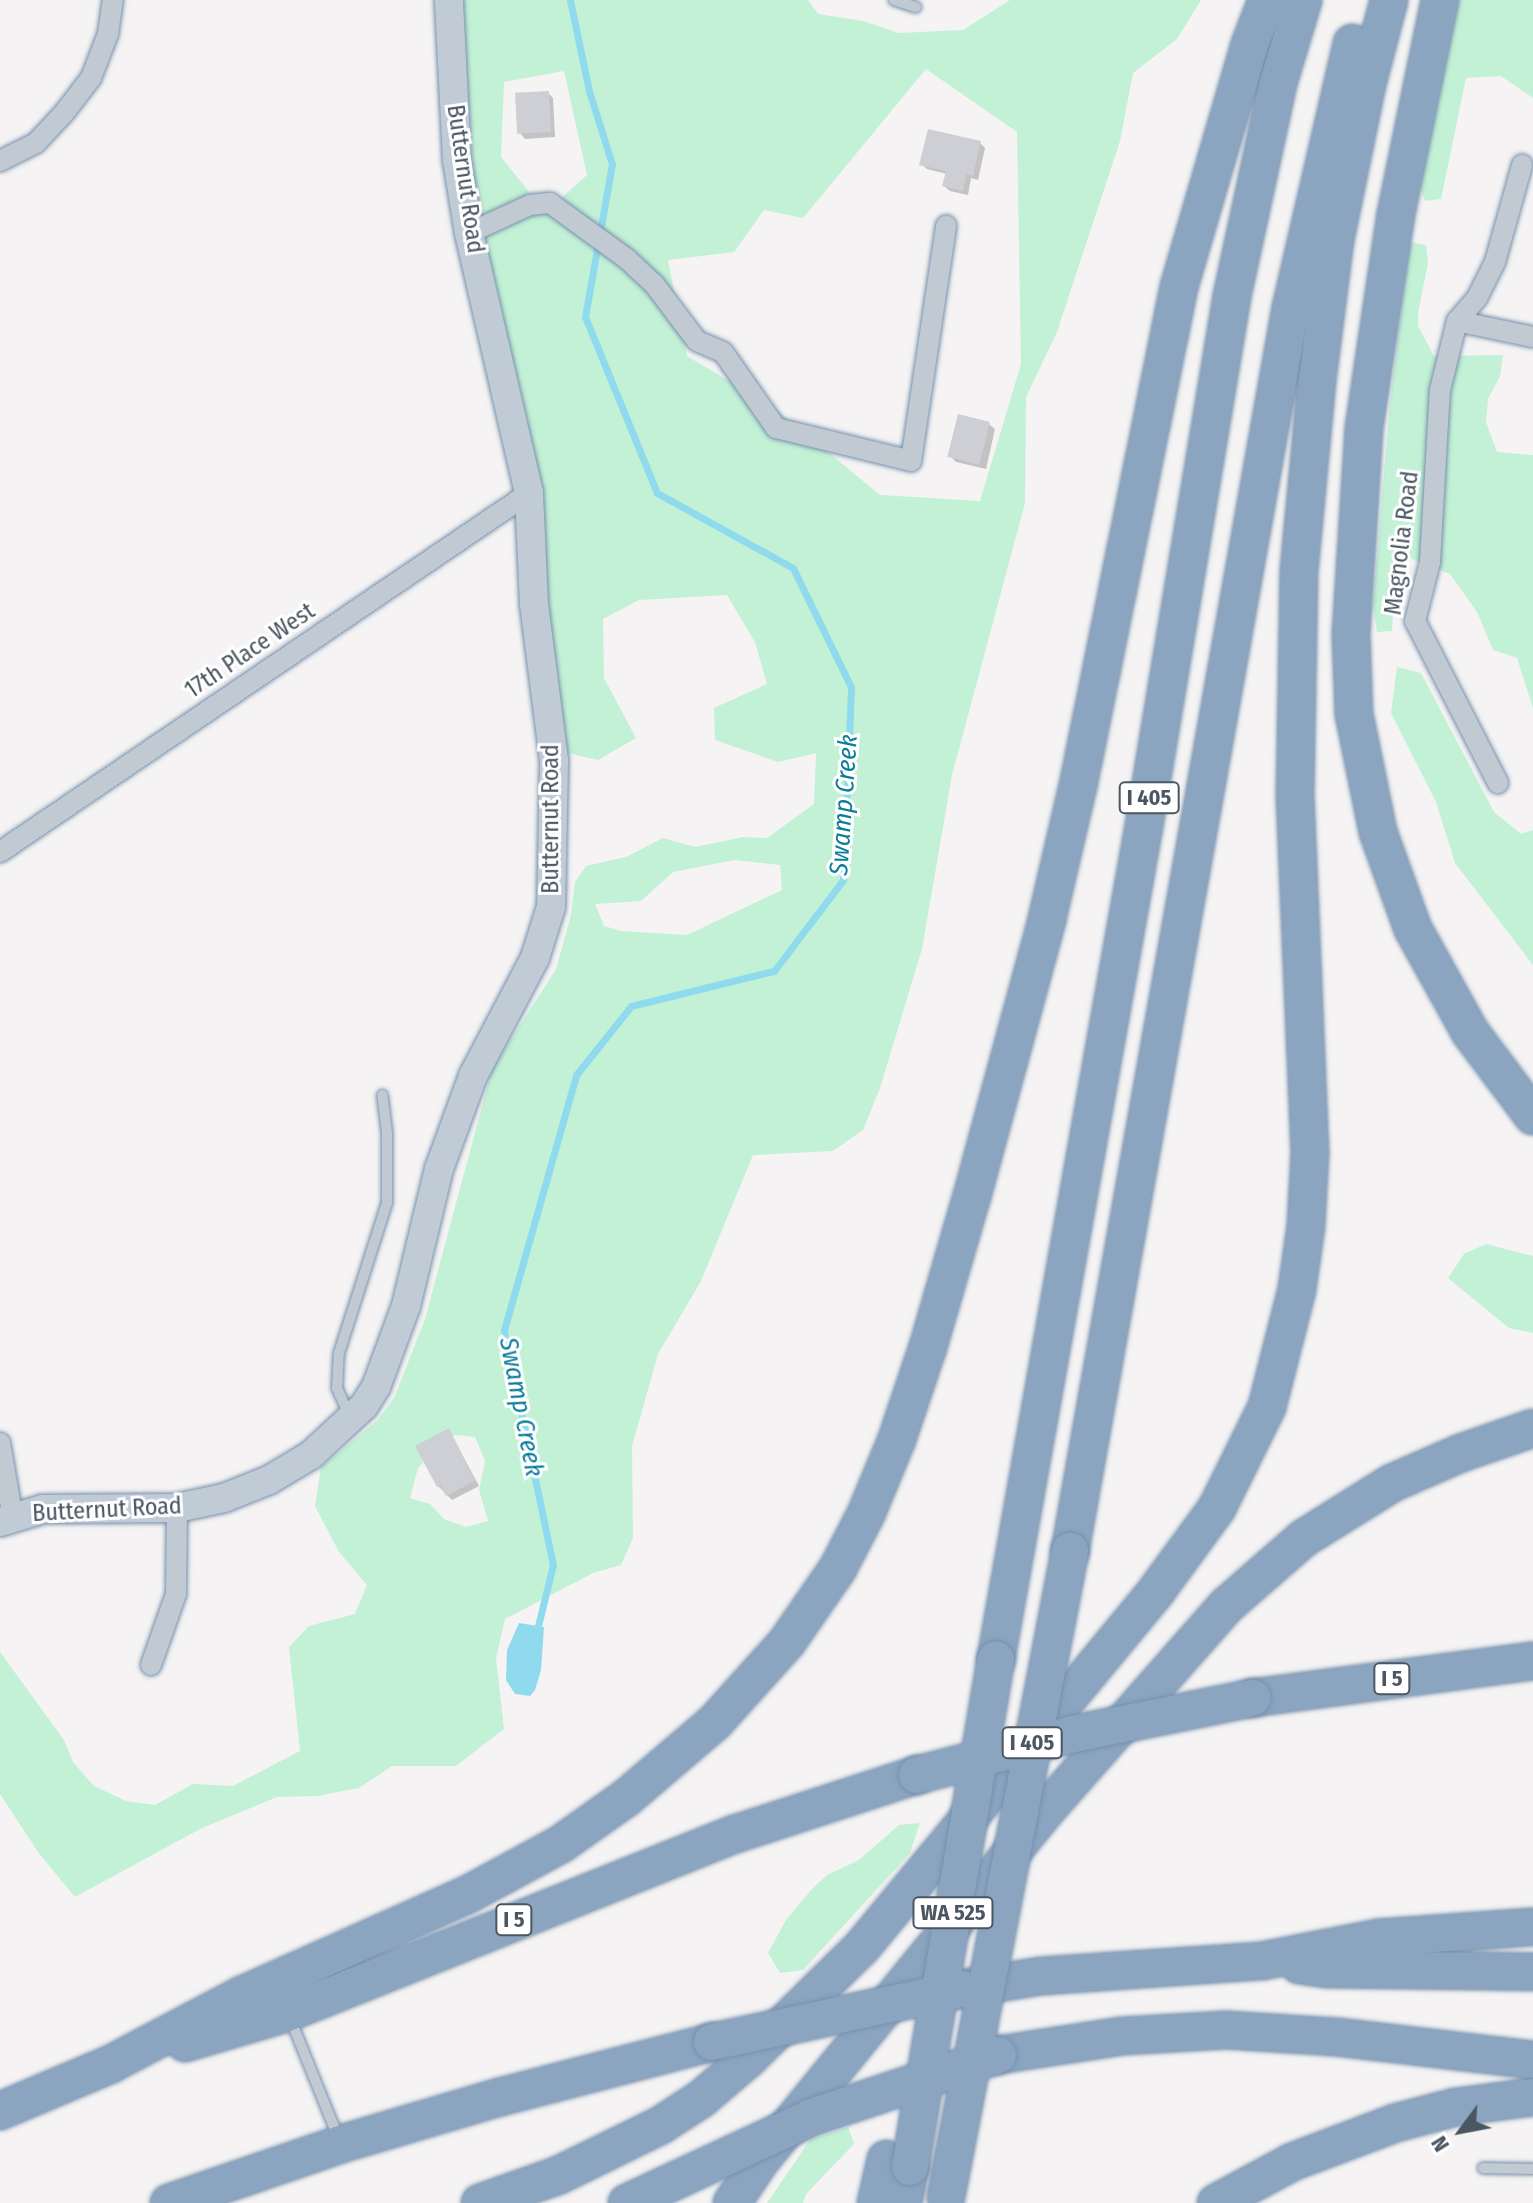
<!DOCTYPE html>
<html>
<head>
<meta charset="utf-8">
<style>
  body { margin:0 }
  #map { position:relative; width:1533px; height:2203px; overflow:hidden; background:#f5f3f3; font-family:"Fira Sans Condensed",sans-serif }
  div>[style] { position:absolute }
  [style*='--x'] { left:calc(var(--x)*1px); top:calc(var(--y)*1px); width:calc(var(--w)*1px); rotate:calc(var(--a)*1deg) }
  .green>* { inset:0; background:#c3f1d5 }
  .water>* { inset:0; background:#90daee }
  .shadow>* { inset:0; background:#0003 }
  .stream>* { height:7px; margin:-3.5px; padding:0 3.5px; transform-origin:3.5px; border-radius:3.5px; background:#90daee }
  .building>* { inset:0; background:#cdcfd5; transform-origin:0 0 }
  .roads { filter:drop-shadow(0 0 2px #7690ad) drop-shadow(0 0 2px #7690ad) }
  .lane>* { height:10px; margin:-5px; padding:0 5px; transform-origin:5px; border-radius:5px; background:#c1cad2 }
  .street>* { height:20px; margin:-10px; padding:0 10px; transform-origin:10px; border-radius:10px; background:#c1cad2 }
  .secondary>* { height:28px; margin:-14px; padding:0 14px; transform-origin:14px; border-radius:14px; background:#c1cbd6 }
  .highway>* { height:36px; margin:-18px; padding:0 18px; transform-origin:18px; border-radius:18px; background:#8ba5c1 }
  .bridges { filter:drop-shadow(0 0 2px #7690ad) drop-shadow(0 0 2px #7690ad) }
  .highway-bridge>* { height:36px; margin:-18px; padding:0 18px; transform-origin:18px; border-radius:18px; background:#8ba5c1 }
  span { translate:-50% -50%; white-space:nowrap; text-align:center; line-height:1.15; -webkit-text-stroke:6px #fff; paint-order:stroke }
  .shield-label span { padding:2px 6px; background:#fff; border:2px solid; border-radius:6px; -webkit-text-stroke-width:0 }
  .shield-label { font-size:22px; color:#4a5661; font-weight:700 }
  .street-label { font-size:24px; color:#4a5661 }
  .water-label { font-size:26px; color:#0c7c9b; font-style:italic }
  .north { position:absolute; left:1421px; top:2091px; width:80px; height:80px; -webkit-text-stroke:6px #fff; paint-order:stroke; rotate:238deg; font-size:22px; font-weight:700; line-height:32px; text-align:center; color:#4a5661 }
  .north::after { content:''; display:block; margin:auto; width:28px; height:36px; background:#4a5661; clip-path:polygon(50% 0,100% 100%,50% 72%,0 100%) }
</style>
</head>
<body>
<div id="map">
  <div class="green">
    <i style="clip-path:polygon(evenodd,461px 0,808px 0,818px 14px,863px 21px,899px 33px,963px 30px,1010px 0,1201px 0,1177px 39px,1133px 73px,1120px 141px,1057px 332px,1026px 397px,1025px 503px,952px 775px,922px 949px,880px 1088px,863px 1130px,833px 1151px,753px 1155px,701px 1281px,658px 1354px,632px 1446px,633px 1538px,621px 1565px,593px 1573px,505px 1619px,496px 1658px,504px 1729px,456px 1766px,392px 1766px,359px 1788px,317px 1796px,277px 1797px,202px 1828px,75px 1897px,38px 1852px,0 1794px,0 1652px,64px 1740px,73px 1762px,94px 1786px,126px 1801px,155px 1805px,193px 1784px,233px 1786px,300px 1751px,289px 1647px,309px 1626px,355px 1614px,367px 1585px,339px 1552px,315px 1506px,321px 1467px,378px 1420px,395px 1396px,425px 1319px,492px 1069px,556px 969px,571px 915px,575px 882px,586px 866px,626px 857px,663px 838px,695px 847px,743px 837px,767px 838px,814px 804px,816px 753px,778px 762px,715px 740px,714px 708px,767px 684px,755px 642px,727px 595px,639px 600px,603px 619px,604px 678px,636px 738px,598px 760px,563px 752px,479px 247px,461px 0,926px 69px,1017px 132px,1021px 364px,980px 501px,880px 495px,776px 409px,687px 356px,668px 260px,734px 252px,764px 210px,803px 218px,926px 69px,461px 0,564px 71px,587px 175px,560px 199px,534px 198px,501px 157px,504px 82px,564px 71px,461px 0,735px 860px,780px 865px,782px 890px,687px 935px,621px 931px,604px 926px,595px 904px,641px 901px,673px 872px,735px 860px,461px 0,455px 1435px,475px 1437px,485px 1461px,479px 1490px,488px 1521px,466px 1527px,444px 1519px,430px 1504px,410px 1498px,418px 1468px,437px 1447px,455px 1435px)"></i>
    <i style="clip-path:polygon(1456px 0,1533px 0,1533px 98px,1501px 76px,1466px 78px,1441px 199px,1425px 201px,1420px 187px)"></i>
    <i style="clip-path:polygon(1410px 242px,1426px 245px,1428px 263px,1418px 313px,1418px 326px,1434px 356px,1503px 355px,1500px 376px,1488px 399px,1486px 422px,1497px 452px,1533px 455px,1533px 708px,1517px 658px,1493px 650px,1477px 612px,1450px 574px,1406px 557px,1394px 596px,1392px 631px,1377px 632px,1373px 605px,1390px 402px)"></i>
    <i style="clip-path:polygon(1397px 667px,1421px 673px,1494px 812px,1521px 834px,1533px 830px,1533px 965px,1455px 863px,1436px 802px,1391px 713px)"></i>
    <i style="clip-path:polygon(1486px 1244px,1533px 1256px,1533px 1333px,1509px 1328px,1448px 1278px,1464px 1254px)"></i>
    <i style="clip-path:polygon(920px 1823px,910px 1853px,803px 1970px,780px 1973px,768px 1953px,786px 1920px,812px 1889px,827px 1875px,859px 1860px,899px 1825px)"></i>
    <i style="clip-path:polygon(848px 2127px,854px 2144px,806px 2194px,803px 2203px,767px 2203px,810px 2140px)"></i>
  </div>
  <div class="water">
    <i style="clip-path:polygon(519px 1623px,544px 1627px,541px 1670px,535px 1690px,530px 1696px,515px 1694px,506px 1680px,507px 1650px)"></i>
  </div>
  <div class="shadow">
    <i style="clip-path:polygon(548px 93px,553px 98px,555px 137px,525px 139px,520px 133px)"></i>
    <i style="clip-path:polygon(980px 143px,985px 148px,978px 180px,971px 178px,968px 195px,950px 191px,944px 186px,947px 174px,927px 169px,921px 164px)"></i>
    <i style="clip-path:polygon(989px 424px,995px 429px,986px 469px,956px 462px,951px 457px)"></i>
    <i style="clip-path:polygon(449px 1430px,479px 1486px,452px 1500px,438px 1486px)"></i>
  </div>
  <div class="stream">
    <i style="--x:536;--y:1634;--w:71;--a:-76.2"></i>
    <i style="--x:553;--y:1565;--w:240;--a:-101.8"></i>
    <i style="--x:504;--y:1330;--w:265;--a:-74.2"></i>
    <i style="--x:576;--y:1075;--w:88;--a:-51.4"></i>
    <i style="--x:631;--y:1006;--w:147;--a:-13.8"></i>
    <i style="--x:774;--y:971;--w:114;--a:-52.8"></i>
    <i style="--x:843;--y:880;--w:193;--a:-87.6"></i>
    <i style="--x:851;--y:687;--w:132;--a:-116"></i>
    <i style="--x:793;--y:568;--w:155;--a:-151.1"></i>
    <i style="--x:657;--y:493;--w:190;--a:-112.2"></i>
    <i style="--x:585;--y:317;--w:155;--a:-80"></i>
    <i style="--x:612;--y:164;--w:77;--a:-107.5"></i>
    <i style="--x:589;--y:91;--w:93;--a:-101.8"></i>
  </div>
  <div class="building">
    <i style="left:549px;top:91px;width:41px;height:34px;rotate:87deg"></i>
    <i style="clip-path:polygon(928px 129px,981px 141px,973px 176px,966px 174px,963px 191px,942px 186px,946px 171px,919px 165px)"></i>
    <i style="left:958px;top:414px;width:33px;height:44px;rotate:14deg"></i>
    <i style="clip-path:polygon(449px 1428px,475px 1481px,446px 1496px,440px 1485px,437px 1487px,415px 1446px)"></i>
  </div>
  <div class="roads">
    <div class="lane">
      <i style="--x:894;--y:0;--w:23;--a:18"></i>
      <i style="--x:349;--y:1415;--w:30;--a:-114"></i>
      <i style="--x:337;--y:1388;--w:35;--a:-87"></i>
      <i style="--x:339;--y:1353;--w:157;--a:-72.3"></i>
      <i style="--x:387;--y:1203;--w:70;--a:-90"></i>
      <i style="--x:387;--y:1133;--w:38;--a:-97"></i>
      <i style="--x:290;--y:2018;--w:128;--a:68"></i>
      <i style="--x:1483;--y:2168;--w:50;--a:1.1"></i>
    </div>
    <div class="street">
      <i style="--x:0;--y:161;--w:40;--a:-26.6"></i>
      <i style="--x:36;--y:143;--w:41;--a:-47"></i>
      <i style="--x:64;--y:113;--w:44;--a:-52.4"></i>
      <i style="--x:91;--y:78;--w:47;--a:-68.9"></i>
      <i style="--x:108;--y:34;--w:34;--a:-82"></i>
      <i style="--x:469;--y:233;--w:67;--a:-24.7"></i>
      <i style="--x:530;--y:205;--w:20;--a:-6"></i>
      <i style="--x:550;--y:203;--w:95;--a:36"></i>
      <i style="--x:627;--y:259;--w:37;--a:43"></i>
      <i style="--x:654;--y:284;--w:71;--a:53"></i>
      <i style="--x:697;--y:341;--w:28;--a:23"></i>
      <i style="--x:723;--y:352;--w:93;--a:55.1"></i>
      <i style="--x:776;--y:428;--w:139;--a:13.7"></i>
      <i style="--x:911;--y:461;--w:238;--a:-81.5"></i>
      <i style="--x:1457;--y:321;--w:78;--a:11.9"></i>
      <i style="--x:1498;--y:783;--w:182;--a:-117.1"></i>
      <i style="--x:1415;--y:621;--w:61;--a:-75.7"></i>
      <i style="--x:1430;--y:562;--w:172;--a:-86.7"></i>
      <i style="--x:1440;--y:390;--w:71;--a:-76.2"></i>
      <i style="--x:1457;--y:321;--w:30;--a:-49"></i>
      <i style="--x:1477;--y:298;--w:40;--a:-63.4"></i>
      <i style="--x:1495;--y:262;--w:101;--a:-74.4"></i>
      <i style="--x:0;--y:852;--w:639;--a:-34.16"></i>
      <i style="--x:0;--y:1443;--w:76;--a:80.2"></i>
      <i style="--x:151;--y:1665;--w:75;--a:-70.6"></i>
      <i style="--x:176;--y:1594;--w:86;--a:-89.3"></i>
    </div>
    <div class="secondary">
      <i style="--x:0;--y:1522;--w:45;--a:-16.8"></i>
      <i style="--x:43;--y:1509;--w:134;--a:-0.4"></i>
      <i style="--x:177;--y:1508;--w:48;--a:-12"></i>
      <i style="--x:224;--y:1498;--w:48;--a:-21.8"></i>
      <i style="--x:269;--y:1480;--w:49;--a:-30.8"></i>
      <i style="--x:311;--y:1455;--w:72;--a:-42.8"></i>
      <i style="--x:364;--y:1406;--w:22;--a:-58"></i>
      <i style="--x:376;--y:1387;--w:86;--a:-69.7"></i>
      <i style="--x:406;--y:1306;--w:141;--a:-76.5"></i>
      <i style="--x:439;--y:1169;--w:99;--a:-69.9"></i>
      <i style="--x:473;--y:1076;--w:133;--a:-62.3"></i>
      <i style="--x:535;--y:958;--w:53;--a:-72.6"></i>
      <i style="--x:551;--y:907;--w:147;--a:-88.8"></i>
      <i style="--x:554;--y:760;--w:157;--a:-97.3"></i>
      <i style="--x:534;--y:604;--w:111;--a:-92.6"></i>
      <i style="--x:529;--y:493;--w:267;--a:-103"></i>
      <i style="--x:469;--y:233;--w:74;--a:-99.3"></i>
      <i style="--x:457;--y:160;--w:160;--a:-92.9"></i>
    </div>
    <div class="highway">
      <i style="--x:1440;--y:0;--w:218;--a:101.6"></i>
      <i style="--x:1396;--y:214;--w:216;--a:98.5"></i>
      <i style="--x:1364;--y:428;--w:206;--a:93.6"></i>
      <i style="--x:1351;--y:634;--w:80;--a:87.9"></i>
      <i style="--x:1354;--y:714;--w:120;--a:78.5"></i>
      <i style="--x:1378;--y:832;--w:103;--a:70.2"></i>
      <i style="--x:1413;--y:929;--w:118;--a:61"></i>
      <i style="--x:1470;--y:1032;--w:105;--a:53.1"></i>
      <i style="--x:1070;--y:1551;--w:1262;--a:-79.92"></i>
      <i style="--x:1291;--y:308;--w:272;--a:-77"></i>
      <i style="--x:996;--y:1659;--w:846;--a:-79.93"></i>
      <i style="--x:1144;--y:826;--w:537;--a:-80.57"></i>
      <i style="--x:1232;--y:296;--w:218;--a:-77.8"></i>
      <i style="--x:1278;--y:83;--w:87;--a:-73.2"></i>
      <i style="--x:1252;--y:1698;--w:283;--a:-7.5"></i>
      <i style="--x:1299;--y:1965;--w:30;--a:8"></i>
      <i style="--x:1329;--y:1969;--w:204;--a:0.8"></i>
      <i style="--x:961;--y:1989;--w:81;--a:-9.2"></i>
      <i style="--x:1041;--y:1976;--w:222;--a:-3.9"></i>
      <i style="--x:1262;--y:1961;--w:118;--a:-11.2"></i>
      <i style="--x:1378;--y:1938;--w:155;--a:-4.1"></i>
      <i style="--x:185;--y:2043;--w:106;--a:-16.4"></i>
      <i style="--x:287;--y:2013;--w:482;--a:-21.8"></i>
      <i style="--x:735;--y:1834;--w:191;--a:-18"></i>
      <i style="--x:998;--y:2055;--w:125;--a:-8.7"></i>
      <i style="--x:1122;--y:2036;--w:104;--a:-3.3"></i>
      <i style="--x:1226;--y:2030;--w:111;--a:3.6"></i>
      <i style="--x:1337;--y:2037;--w:197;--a:6.7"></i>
      <i style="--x:0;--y:2111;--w:121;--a:-22.9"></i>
      <i style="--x:111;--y:2064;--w:148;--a:-27.8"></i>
      <i style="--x:242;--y:1995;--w:246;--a:-24"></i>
      <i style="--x:467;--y:1895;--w:107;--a:-28.5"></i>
      <i style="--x:561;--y:1844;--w:80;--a:-35.3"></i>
      <i style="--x:626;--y:1798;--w:117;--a:-40.5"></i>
      <i style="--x:715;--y:1722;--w:108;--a:-48"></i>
      <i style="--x:787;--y:1642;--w:90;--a:-55.4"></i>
      <i style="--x:838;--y:1568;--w:61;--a:-62.6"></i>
      <i style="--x:866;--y:1514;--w:81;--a:-67.5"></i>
      <i style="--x:897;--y:1439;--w:97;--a:-71.4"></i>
      <i style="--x:928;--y:1347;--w:157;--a:-73.8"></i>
      <i style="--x:972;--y:1196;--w:287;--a:-74.8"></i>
      <i style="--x:1047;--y:919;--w:137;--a:-76.9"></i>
      <i style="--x:1078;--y:786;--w:509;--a:-78.56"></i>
      <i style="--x:1179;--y:287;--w:250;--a:-73.7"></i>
      <i style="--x:1249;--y:47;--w:50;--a:-69"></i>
      <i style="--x:169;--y:2203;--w:182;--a:-18.9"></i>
      <i style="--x:341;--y:2144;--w:166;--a:-16.5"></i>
      <i style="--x:500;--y:2097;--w:219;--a:-14.5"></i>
      <i style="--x:480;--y:2203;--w:84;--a:-19.5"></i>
      <i style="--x:559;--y:2175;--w:114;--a:-26.1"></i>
      <i style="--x:661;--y:2125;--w:48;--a:-33"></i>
      <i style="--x:701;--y:2099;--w:63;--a:-40.5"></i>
      <i style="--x:749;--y:2058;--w:158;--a:-44.5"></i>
      <i style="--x:862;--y:1947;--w:463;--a:-50.4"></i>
      <i style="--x:1157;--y:1590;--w:102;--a:-53.8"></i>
      <i style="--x:1217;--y:1508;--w:113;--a:-63.7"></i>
      <i style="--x:1267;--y:1407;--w:122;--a:-75.7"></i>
      <i style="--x:1297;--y:1289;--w:64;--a:-81.9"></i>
      <i style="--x:1306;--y:1226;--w:73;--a:-86.9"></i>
      <i style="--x:1310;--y:1153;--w:356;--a:-92.4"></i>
      <i style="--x:1295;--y:797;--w:226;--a:-89"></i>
      <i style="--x:1299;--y:571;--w:192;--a:-84.6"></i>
      <i style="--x:1317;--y:380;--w:141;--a:-82.7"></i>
      <i style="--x:1335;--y:240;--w:159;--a:-78.4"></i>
      <i style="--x:1367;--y:84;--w:87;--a:-75.3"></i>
      <i style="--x:732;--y:2203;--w:50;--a:-56.3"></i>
      <i style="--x:760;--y:2161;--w:456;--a:-50.8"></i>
      <i style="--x:1048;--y:1808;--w:269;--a:-48.6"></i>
      <i style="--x:1226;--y:1606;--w:103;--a:-41.1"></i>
      <i style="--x:1304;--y:1538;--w:104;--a:-32"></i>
      <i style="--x:1392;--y:1483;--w:75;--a:-23.5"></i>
      <i style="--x:1461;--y:1453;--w:76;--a:-19.1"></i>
      <i style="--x:876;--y:2203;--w:45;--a:-77.2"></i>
      <i style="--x:903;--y:2203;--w:37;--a:-79"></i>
      <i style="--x:1216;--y:2203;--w:86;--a:-28.3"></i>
      <i style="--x:1292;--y:2162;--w:110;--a:-20.7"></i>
      <i style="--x:1395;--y:2123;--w:63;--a:-14.7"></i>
      <i style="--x:1456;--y:2107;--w:78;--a:-7.4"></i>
    </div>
  </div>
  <div class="bridges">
    <div class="highway-bridge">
      <i style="--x:917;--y:1775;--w:161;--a:-14.7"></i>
      <i style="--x:1073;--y:1734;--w:183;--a:-11.4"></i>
      <i style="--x:712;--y:2042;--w:255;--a:-12"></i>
      <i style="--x:910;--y:2167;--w:515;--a:-80.39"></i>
      <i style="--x:946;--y:2197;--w:658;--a:-79.13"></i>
      <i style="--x:627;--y:2203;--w:204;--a:-24.9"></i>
      <i style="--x:812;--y:2117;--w:196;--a:-18.4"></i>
    </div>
  </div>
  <div class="shield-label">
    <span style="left:1149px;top:798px">I 405</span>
    <span style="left:1392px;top:1679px">I 5</span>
    <span style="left:1032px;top:1743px">I 405</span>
    <span style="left:953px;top:1913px">WA 525</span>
    <span style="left:514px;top:1920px">I 5</span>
  </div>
  <div class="street-label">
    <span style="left:465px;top:179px;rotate:82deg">Butternut Road</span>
    <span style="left:1402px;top:543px;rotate:-83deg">Magnolia Road</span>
    <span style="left:250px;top:651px;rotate:-34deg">17th Place West</span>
    <span style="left:551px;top:819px;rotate:-90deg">Butternut Road</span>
    <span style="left:107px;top:1510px;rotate:-3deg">Butternut Road</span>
  </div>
  <div class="water-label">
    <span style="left:844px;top:805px;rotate:-86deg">Swamp Creek</span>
    <span style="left:521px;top:1407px;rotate:79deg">Swamp Creek</span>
  </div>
  <div class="north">N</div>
</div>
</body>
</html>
